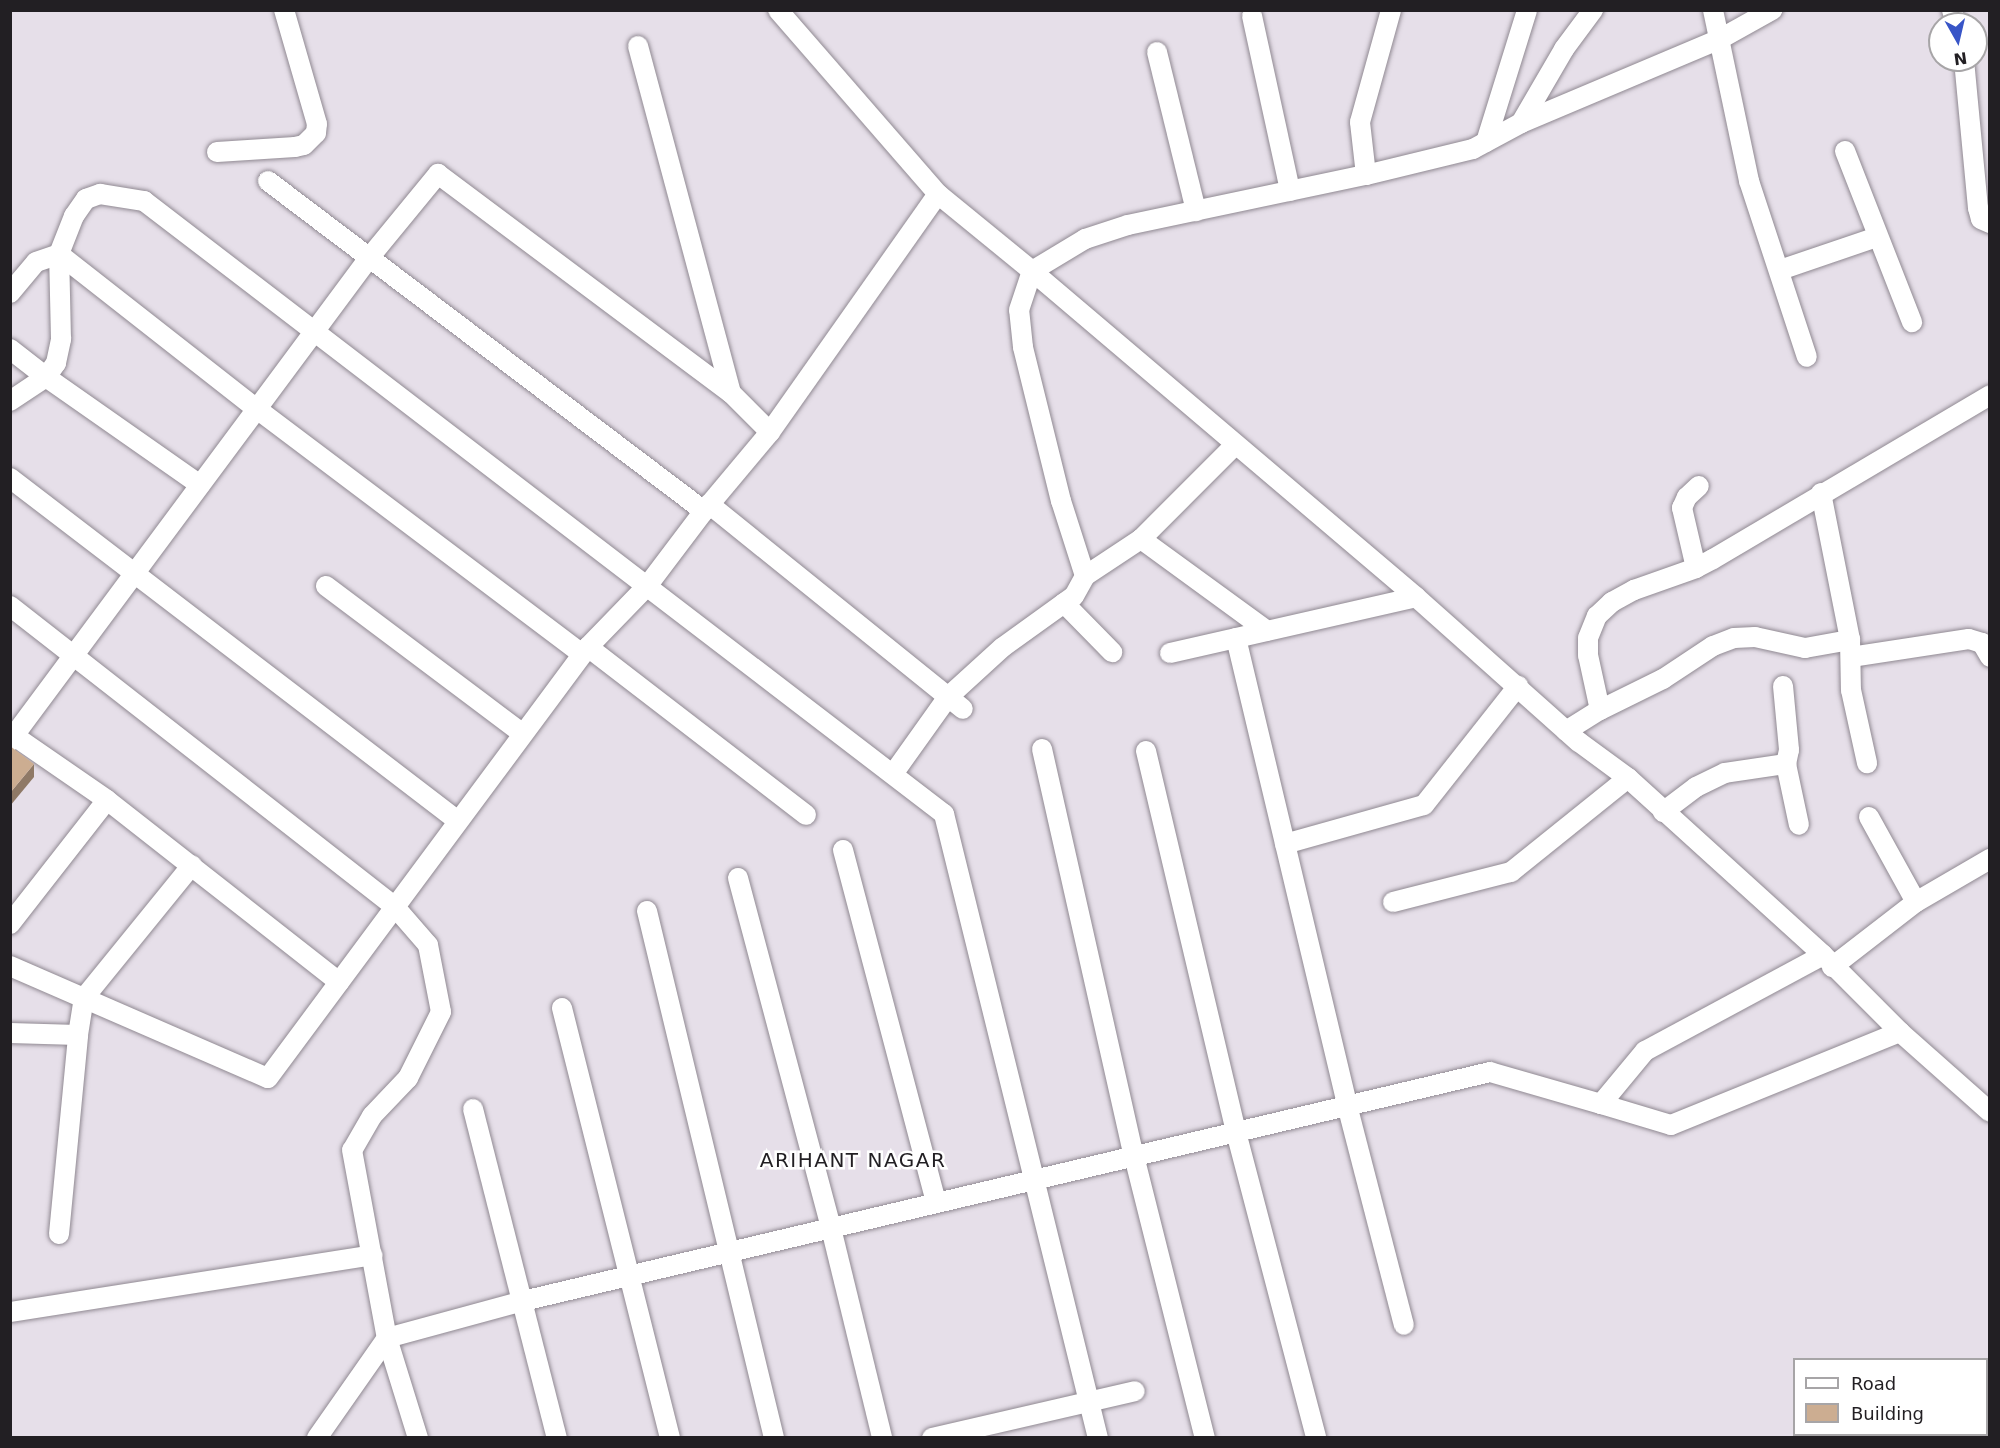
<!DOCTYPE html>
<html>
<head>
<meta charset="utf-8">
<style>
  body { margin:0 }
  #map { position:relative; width:2000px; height:1448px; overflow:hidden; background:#e6dfe9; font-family:"DejaVu Sans",sans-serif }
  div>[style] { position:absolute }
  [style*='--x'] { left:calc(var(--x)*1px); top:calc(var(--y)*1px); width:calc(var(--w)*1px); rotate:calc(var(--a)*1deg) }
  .roads { filter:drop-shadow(0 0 2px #908992) drop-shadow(0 0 2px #908992) }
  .minor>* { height:20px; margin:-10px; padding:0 10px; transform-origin:10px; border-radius:10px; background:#fff }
  .shaded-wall>* { inset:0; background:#8f7966 }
  .building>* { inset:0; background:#ccad91 }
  span { translate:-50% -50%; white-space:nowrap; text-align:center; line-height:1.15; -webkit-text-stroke:5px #fff; paint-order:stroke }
  .neighbourhood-label { font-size:20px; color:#221f23; letter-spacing:1.5px }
  .frame { position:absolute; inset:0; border:12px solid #221f23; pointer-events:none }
  .legend { position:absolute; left:1793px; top:1358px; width:195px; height:78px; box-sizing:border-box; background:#fff; border:2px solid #a7a5a7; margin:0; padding:8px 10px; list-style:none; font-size:18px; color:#221f23 }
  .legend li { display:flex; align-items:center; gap:12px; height:30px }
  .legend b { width:30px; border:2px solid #a7a5a7 }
  .north { position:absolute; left:1928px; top:12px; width:60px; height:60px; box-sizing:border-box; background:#fff; border:2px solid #a7a5a7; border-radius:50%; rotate:172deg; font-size:16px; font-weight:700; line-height:24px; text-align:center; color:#221f23 }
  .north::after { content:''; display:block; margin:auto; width:21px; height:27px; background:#3855c7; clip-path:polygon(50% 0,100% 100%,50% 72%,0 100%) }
</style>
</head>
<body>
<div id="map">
  <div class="roads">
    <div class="minor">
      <i style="--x:778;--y:10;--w:244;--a:49"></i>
      <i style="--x:938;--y:194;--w:122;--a:39.3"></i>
      <i style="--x:1032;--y:271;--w:504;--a:40.33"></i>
      <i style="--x:1416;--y:597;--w:218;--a:41.7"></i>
      <i style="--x:1579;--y:742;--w:61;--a:36.3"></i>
      <i style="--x:1628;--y:778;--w:263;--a:42.2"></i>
      <i style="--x:1823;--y:955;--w:109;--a:45"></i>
      <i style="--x:1900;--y:1032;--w:120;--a:41.6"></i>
      <i style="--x:1713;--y:10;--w:175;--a:78.1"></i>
      <i style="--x:1749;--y:181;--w:185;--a:71.8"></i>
      <i style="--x:1952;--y:10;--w:15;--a:74"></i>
      <i style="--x:1252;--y:16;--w:179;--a:77.7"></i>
      <i style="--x:638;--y:46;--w:359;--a:75"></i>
      <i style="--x:1157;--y:52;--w:164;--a:76.2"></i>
      <i style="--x:1964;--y:60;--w:149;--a:84.6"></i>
      <i style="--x:1978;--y:208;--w:11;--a:75"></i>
      <i style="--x:1981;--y:219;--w:10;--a:24"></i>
      <i style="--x:1521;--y:123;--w:86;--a:-59.8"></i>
      <i style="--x:1564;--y:49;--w:49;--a:-53.4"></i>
      <i style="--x:1486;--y:142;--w:138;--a:-72.7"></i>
      <i style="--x:1845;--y:151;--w:184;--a:68.6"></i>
      <i style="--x:217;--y:152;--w:78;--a:-3.7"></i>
      <i style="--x:295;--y:147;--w:9;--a:-13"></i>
      <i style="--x:304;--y:145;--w:17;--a:-45"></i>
      <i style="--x:316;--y:133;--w:9;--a:-84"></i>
      <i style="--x:317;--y:124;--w:119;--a:-106.1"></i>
      <i style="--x:1366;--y:175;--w:53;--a:-96.5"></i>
      <i style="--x:1360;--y:122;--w:116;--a:-74.5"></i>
      <i style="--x:268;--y:181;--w:547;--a:37.12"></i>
      <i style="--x:1780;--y:270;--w:102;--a:-18.8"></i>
      <i style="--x:10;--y:293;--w:40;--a:-50"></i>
      <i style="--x:36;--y:262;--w:24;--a:-19"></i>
      <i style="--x:59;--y:254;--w:251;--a:38.1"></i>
      <i style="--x:257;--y:409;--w:407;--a:37"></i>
      <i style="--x:10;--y:349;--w:46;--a:37.9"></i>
      <i style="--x:46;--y:377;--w:188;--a:35"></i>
      <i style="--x:10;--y:401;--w:43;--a:-33.7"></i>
      <i style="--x:46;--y:377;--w:17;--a:-54"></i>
      <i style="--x:56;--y:363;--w:25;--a:-78"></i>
      <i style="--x:61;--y:339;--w:85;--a:-91.3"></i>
      <i style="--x:59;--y:254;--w:41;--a:-68.5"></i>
      <i style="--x:74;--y:216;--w:21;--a:-55"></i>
      <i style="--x:86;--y:199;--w:15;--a:-20"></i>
      <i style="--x:100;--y:194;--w:45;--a:9"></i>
      <i style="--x:144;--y:201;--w:1008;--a:37.46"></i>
      <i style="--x:944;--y:814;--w:643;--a:76.14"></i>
      <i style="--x:10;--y:478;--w:564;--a:37.44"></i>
      <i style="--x:1821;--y:493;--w:150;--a:78.8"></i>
      <i style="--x:1850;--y:640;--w:50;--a:88.9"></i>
      <i style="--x:1851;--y:690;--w:75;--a:77.6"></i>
      <i style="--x:709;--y:504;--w:326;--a:38.9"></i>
      <i style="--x:1141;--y:539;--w:156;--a:36.1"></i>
      <i style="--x:1696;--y:568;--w:62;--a:-103.1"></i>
      <i style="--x:1682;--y:508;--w:12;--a:-66"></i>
      <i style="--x:1687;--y:497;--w:16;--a:-43"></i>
      <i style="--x:1085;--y:576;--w:79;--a:-107.7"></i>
      <i style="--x:1061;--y:501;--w:159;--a:-103.9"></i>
      <i style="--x:1023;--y:347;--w:37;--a:-96"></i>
      <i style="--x:1019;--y:310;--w:41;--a:-71.6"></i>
      <i style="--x:1032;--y:271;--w:62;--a:-31.1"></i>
      <i style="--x:1085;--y:239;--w:45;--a:-18"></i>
      <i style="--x:1128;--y:225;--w:243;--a:-11.9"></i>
      <i style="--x:1366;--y:175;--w:110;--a:-13.7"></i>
      <i style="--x:1473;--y:149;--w:55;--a:-28.4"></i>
      <i style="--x:1521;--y:123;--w:216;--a:-22.9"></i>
      <i style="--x:1720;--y:39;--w:60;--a:-29.1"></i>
      <i style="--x:326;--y:586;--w:246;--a:36.9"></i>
      <i style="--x:1064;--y:603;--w:69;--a:45.6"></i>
      <i style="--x:10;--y:606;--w:489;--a:38"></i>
      <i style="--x:395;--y:907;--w:50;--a:49"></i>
      <i style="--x:428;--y:945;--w:68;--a:79"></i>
      <i style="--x:441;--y:1012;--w:74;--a:116.6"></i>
      <i style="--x:408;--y:1078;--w:52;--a:133.5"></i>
      <i style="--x:372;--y:1116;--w:39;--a:120"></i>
      <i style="--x:352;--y:1150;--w:191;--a:79.5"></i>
      <i style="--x:387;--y:1338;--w:105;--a:72.8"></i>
      <i style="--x:1236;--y:638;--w:480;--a:76.6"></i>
      <i style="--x:1347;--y:1105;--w:227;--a:75.5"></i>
      <i style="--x:588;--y:647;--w:275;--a:37.6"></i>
      <i style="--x:1170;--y:653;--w:252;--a:-12.8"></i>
      <i style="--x:1851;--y:657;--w:119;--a:-8.7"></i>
      <i style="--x:1969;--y:639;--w:14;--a:17"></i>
      <i style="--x:1982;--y:643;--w:16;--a:60"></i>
      <i style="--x:1783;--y:686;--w:64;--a:84.6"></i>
      <i style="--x:1789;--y:750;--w:14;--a:102"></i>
      <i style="--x:1786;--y:764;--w:62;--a:78"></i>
      <i style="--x:1600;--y:710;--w:56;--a:-102.3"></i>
      <i style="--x:1588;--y:655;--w:17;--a:-90"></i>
      <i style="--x:1588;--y:638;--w:24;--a:-68"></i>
      <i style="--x:1597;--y:616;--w:21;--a:-43"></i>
      <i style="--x:1612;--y:602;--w:25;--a:-29"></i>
      <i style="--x:1634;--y:590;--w:66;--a:-19.5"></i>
      <i style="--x:1696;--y:568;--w:19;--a:-28"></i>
      <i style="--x:1713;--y:559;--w:322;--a:-30.6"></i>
      <i style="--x:1566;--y:731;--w:40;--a:-32"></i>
      <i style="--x:1600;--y:710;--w:70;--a:-26.2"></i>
      <i style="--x:1663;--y:679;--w:60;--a:-33.4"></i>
      <i style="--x:1713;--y:646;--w:22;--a:-21"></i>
      <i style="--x:1734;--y:638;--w:21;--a:-3"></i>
      <i style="--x:1755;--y:637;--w:51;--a:12.4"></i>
      <i style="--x:1805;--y:648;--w:46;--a:-10.1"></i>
      <i style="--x:10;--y:733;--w:118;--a:34.6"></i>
      <i style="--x:107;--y:800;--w:295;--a:38.1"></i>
      <i style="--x:10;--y:741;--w:602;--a:-53.38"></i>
      <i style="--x:369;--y:258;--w:109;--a:-50.6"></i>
      <i style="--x:438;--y:174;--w:366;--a:36.8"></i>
      <i style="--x:731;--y:393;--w:55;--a:45"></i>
      <i style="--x:1042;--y:749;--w:417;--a:77.3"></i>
      <i style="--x:1134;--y:1156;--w:291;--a:75.9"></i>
      <i style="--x:1146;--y:751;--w:391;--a:76.7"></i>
      <i style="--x:1236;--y:1132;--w:316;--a:75.3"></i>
      <i style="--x:893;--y:774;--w:95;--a:-54.5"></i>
      <i style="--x:948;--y:697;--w:74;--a:-42.3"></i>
      <i style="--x:1003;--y:647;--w:87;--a:-35.7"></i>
      <i style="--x:1074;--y:596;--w:23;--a:-61"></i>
      <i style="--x:1085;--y:576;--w:67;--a:-33.5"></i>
      <i style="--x:1141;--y:539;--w:133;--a:-45"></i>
      <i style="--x:1663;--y:812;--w:41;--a:-37.1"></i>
      <i style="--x:1696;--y:787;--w:32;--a:-26"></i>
      <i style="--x:1725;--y:773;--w:62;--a:-8.4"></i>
      <i style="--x:1869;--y:817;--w:97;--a:61.1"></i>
      <i style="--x:1285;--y:844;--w:144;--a:-15.7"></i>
      <i style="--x:1424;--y:805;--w:152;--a:-51.7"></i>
      <i style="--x:843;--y:850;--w:365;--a:75.2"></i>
      <i style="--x:738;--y:878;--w:362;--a:75.1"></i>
      <i style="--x:831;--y:1228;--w:216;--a:76.3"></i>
      <i style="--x:1393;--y:902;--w:122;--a:-14.3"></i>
      <i style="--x:1511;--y:872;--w:150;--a:-38.8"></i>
      <i style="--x:647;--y:911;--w:542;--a:76.45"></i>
      <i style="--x:10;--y:924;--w:157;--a:-52"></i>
      <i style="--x:10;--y:966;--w:281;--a:23.5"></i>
      <i style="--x:268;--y:1078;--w:537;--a:-53.41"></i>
      <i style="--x:588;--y:647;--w:86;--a:-45.9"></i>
      <i style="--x:648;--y:585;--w:93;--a:-52.9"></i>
      <i style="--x:704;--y:511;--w:103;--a:-50.1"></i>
      <i style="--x:770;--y:432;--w:291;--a:-54.8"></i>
      <i style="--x:1832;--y:967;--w:106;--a:-37.7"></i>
      <i style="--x:1916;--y:902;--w:86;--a:-30.2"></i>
      <i style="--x:562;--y:1008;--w:443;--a:75.9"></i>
      <i style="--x:10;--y:1033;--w:68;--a:1.7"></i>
      <i style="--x:1601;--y:1104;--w:73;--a:16.7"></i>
      <i style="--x:1671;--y:1125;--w:247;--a:-22.1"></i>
      <i style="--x:473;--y:1109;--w:340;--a:75.7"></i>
      <i style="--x:59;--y:1234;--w:200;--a:-84.5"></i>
      <i style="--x:78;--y:1035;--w:37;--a:-81"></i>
      <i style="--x:84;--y:998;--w:171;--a:-50.9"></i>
      <i style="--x:10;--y:1312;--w:367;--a:-8.9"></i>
      <i style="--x:317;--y:1438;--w:122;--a:-55"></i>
      <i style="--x:387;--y:1338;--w:141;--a:-15.2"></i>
      <i style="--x:523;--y:1301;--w:994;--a:-13.32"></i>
      <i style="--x:1490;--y:1072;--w:116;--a:16.1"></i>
      <i style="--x:1601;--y:1104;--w:69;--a:-50.3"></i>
      <i style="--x:1645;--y:1051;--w:202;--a:-28.3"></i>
      <i style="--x:932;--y:1438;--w:208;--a:-13"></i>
    </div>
  </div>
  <div class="shaded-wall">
    <i style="clip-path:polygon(34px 764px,34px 777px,10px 806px,10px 793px)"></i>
  </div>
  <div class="building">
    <i style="clip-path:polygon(10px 746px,34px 764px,10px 793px)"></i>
  </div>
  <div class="neighbourhood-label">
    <span style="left:853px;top:1160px">ARIHANT NAGAR</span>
  </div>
  <div class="frame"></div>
  <ul class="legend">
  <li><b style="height:8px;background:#fff"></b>Road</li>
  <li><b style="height:16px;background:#ccad91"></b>Building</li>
  </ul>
  <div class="north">N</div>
</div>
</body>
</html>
